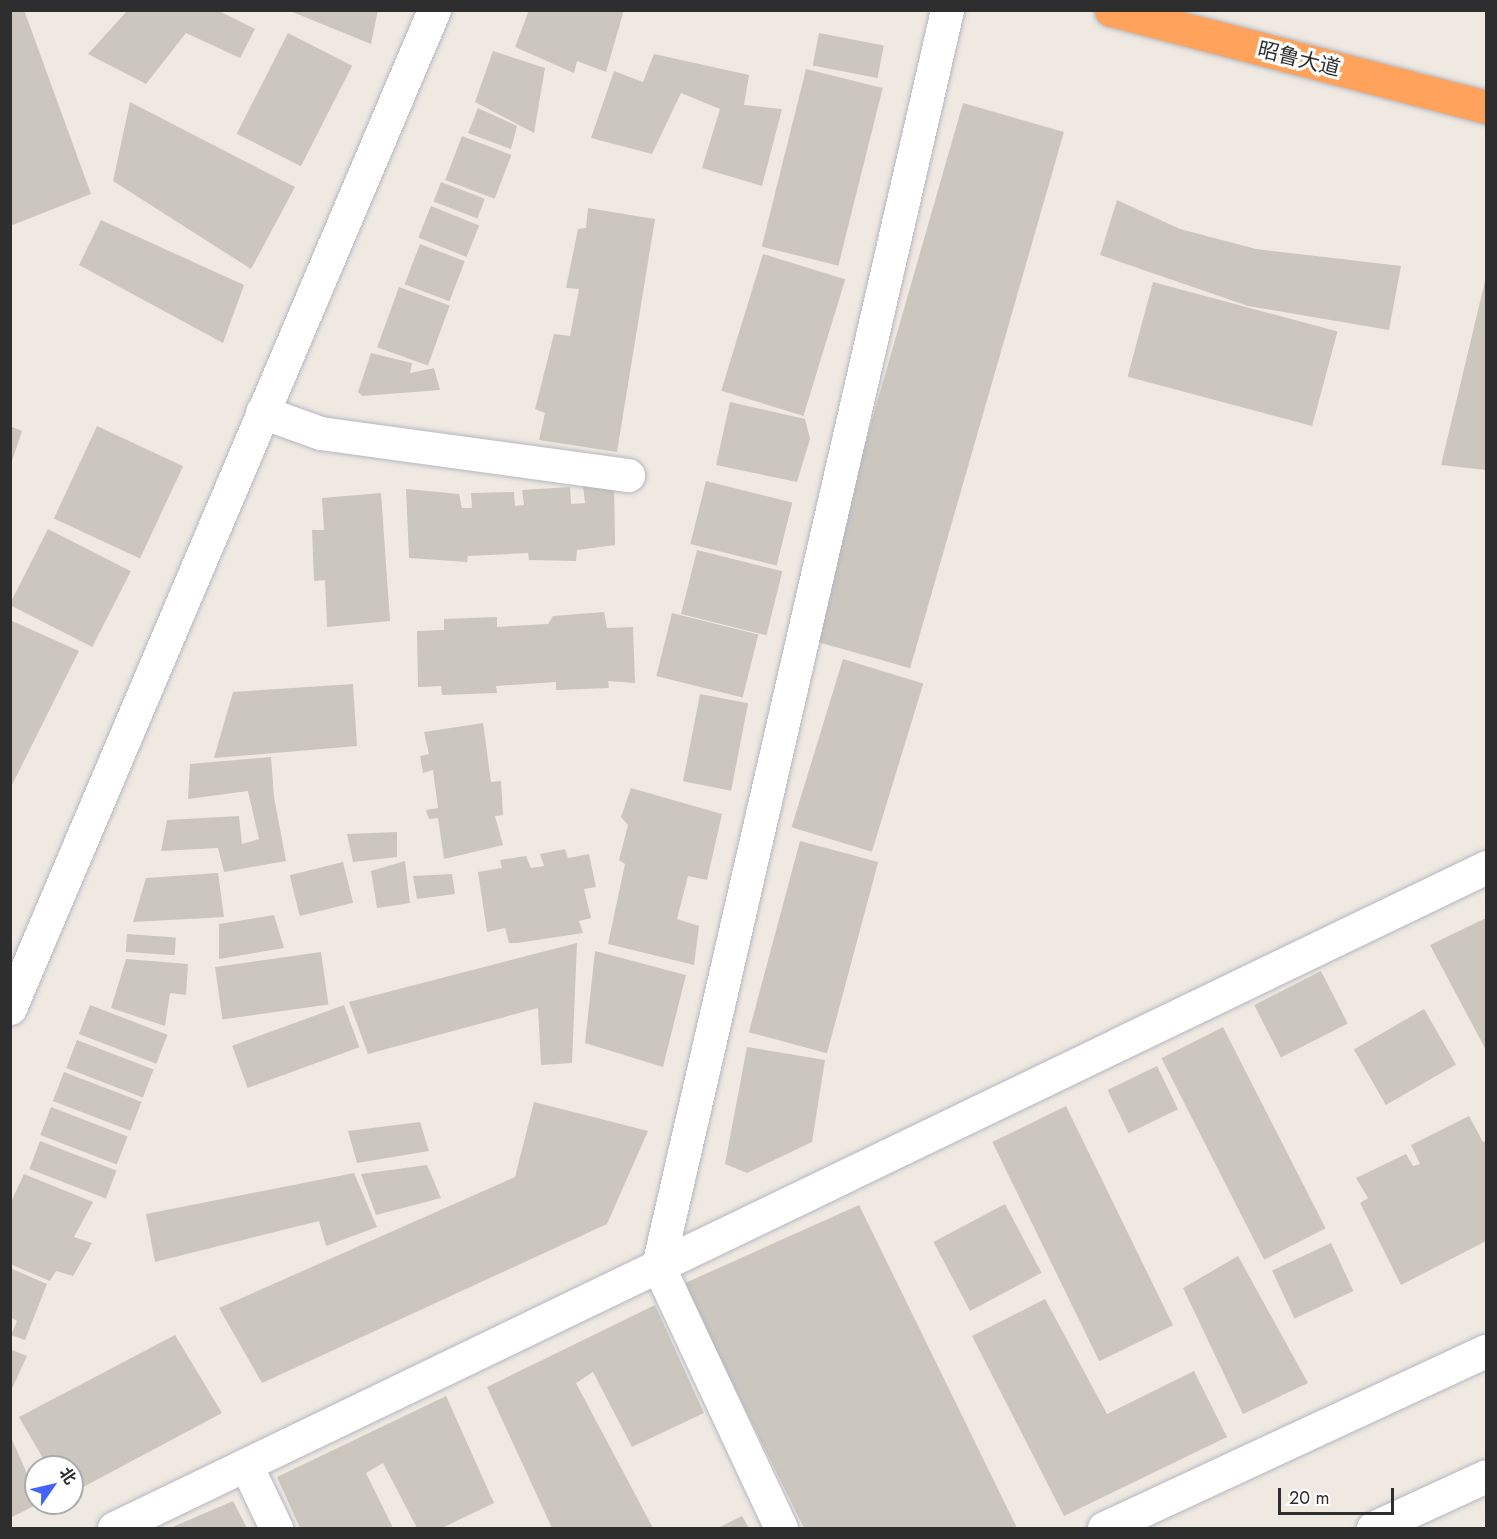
<!DOCTYPE html>
<html>
<head>
<meta charset="utf-8">
<style>
  body { margin:0 }
  #map { position:relative; width:1497px; height:1539px; overflow:hidden; background:#efe9e1; font-family:Jost,"Noto Sans SC",sans-serif }
  div>[style] { position:absolute }
  [style*='--x'] { left:calc(var(--x)*1px); top:calc(var(--y)*1px); width:calc(var(--w)*1px); rotate:calc(var(--a)*1deg) }
  .building>* { inset:0; background:#cbc7bf; transform-origin:0 0 }
  .roads { filter:drop-shadow(0 0 2px #b4b7c1) drop-shadow(0 0 2px #b4b7c1) }
  .minor>* { height:33px; margin:-16.5px; padding:0 16.5px; transform-origin:16.5px; border-radius:16.5px; background:#fff }
  .highway>* { height:33px; margin:-16.5px; padding:0 16.5px; transform-origin:16.5px; border-radius:16.5px; background:#ffa35c }
  span { translate:-50% -50%; white-space:nowrap; text-align:center; line-height:1.15; -webkit-text-stroke:6px #fff; paint-order:stroke }
  .street-label { font-size:21px; color:#2e2e2e }
  .frame { position:absolute; inset:0; border:12px solid #2e2e2e; pointer-events:none }
  .north { position:absolute; left:24px; top:1455px; width:60px; height:60px; box-sizing:border-box; background:#fff; border:2px solid #ababab; border-radius:50%; rotate:56deg; font-size:16px; font-weight:700; line-height:24px; text-align:center; color:#2e2e2e }
  .north::after { content:''; display:block; margin:auto; width:21px; height:27px; background:#4264fb; clip-path:polygon(50% 0,100% 100%,50% 72%,0 100%) }
  .scale { position:absolute; left:1278px; top:1488px; width:116px; height:27px; box-sizing:border-box; border:3px solid #2e2e2e; border-top:0; padding-left:8px; font-size:18px; line-height:21px; white-space:nowrap; color:#2e2e2e; -webkit-text-stroke:4px #fff; paint-order:stroke }
</style>
</head>
<body>
<div id="map">
  <div class="building">
    <i style="clip-path:polygon(10px 10px,24px 10px,91px 194px,10px 226px)"></i>
    <i style="clip-path:polygon(128px 10px,217px 10px,255px 29px,240px 58px,186px 33px,146px 84px,88px 54px)"></i>
    <i style="clip-path:polygon(290px 10px,378px 10px,371px 44px,290px 11px)"></i>
    <i style="clip-path:polygon(529px 10px,624px 10px,606px 72px,577px 61px,574px 73px,515px 47px)"></i>
    <i style="left:288px;top:33px;width:72px;height:113px;rotate:27deg"></i>
    <i style="left:819px;top:33px;width:66px;height:33px;rotate:11deg"></i>
    <i style="clip-path:polygon(493px 51px,545px 68px,534px 133px,475px 102px)"></i>
    <i style="clip-path:polygon(654px 54px,749px 75px,744px 105px,782px 109px,762px 186px,702px 168px,720px 109px,681px 93px,652px 154px,591px 138px,614px 71px,643px 82px)"></i>
    <i style="left:806px;top:69px;width:79px;height:183px;rotate:14deg"></i>
    <i style="clip-path:polygon(130px 102px,295px 187px,251px 269px,113px 181px)"></i>
    <i style="left:963px;top:103px;width:105px;height:558px;rotate:16deg"></i>
    <i style="clip-path:polygon(478px 108px,517px 126px,511px 149px,468px 133px)"></i>
    <i style="left:462px;top:136px;width:53px;height:47px;rotate:21deg"></i>
    <i style="left:441px;top:182px;width:47px;height:21px;rotate:21deg"></i>
    <i style="clip-path:polygon(1117px 200px,1180px 229px,1256px 249px,1401px 266px,1389px 330px,1248px 306px,1100px 255px)"></i>
    <i style="left:431px;top:206px;width:52px;height:34px;rotate:22deg"></i>
    <i style="clip-path:polygon(588px 208px,655px 219px,617px 452px,539px 440px,545px 413px,535px 409px,554px 334px,570px 336px,579px 289px,566px 288px,578px 229px,586px 228px)"></i>
    <i style="clip-path:polygon(101px 220px,244px 285px,223px 343px,79px 265px)"></i>
    <i style="left:420px;top:244px;width:48px;height:43px;rotate:21deg"></i>
    <i style="left:763px;top:254px;width:86px;height:143px;rotate:17deg"></i>
    <i style="clip-path:polygon(1486px 277px,1486px 470px,1441px 465px)"></i>
    <i style="left:1153px;top:282px;width:191px;height:98px;rotate:15deg"></i>
    <i style="left:399px;top:287px;width:54px;height:64px;rotate:20deg"></i>
    <i style="clip-path:polygon(371px 353px,412px 363px,410px 373px,434px 368px,440px 390px,362px 396px,358px 392px)"></i>
    <i style="clip-path:polygon(730px 402px,805px 419px,810px 439px,797px 482px,716px 465px)"></i>
    <i style="clip-path:polygon(10px 426px,22px 431px,11px 464px,10px 464px)"></i>
    <i style="left:97px;top:426px;width:95px;height:102px;rotate:25deg"></i>
    <i style="left:706px;top:481px;width:89px;height:65px;rotate:14deg"></i>
    <i style="clip-path:polygon(614px 483px,615px 545px,577px 550px,576px 561px,529px 560px,528px 553px,468px 556px,467px 562px,409px 558px,406px 489px,459px 494px,462px 508px,472px 508px,471px 493px,514px 492px,515px 506px,524px 505px,522px 490px,570px 487px,571px 504px,585px 503px,583px 485px)"></i>
    <i style="clip-path:polygon(381px 493px,390px 621px,327px 627px,325px 580px,314px 581px,312px 530px,324px 530px,322px 498px)"></i>
    <i style="left:48px;top:529px;width:93px;height:85px;rotate:27deg"></i>
    <i style="left:697px;top:550px;width:88px;height:66px;rotate:14deg"></i>
    <i style="clip-path:polygon(604px 612px,607px 628px,633px 627px,635px 683px,608px 681px,609px 688px,556px 690px,556px 682px,496px 686px,497px 693px,442px 695px,441px 686px,418px 687px,417px 631px,444px 630px,444px 619px,497px 617px,497px 627px,548px 624px,553px 616px)"></i>
    <i style="left:672px;top:613px;width:89px;height:65px;rotate:14deg"></i>
    <i style="clip-path:polygon(10px 620px,79px 651px,10px 789px)"></i>
    <i style="left:843px;top:659px;width:84px;height:176px;rotate:17deg"></i>
    <i style="clip-path:polygon(353px 684px,357px 746px,214px 758px,233px 692px)"></i>
    <i style="left:700px;top:694px;width:49px;height:89px;rotate:11deg"></i>
    <i style="clip-path:polygon(483px 723px,491px 782px,501px 781px,503px 815px,495px 816px,503px 845px,444px 859px,438px 818px,429px 819px,426px 810px,438px 808px,433px 770px,423px 773px,420px 756px,429px 754px,424px 732px)"></i>
    <i style="clip-path:polygon(271px 757px,274px 797px,286px 861px,224px 872px,218px 848px,161px 851px,167px 820px,239px 816px,242px 844px,259px 839px,248px 791px,188px 799px,190px 764px)"></i>
    <i style="clip-path:polygon(631px 788px,722px 814px,707px 880px,688px 876px,677px 919px,699px 926px,694px 965px,608px 944px,625px 864px,619px 860px,628px 825px,621px 817px)"></i>
    <i style="clip-path:polygon(397px 832px,397px 857px,353px 862px,347px 834px)"></i>
    <i style="left:800px;top:841px;width:81px;height:198px;rotate:15deg"></i>
    <i style="clip-path:polygon(565px 849px,568px 858px,589px 854px,596px 887px,584px 889px,591px 918px,579px 921px,583px 933px,517px 943px,509px 943px,505px 928px,487px 932px,478px 872px,502px 868px,500px 860px,526px 856px,531px 868px,544px 866px,540px 854px)"></i>
    <i style="clip-path:polygon(405px 861px,410px 903px,377px 908px,371px 871px)"></i>
    <i style="left:343px;top:862px;width:42px;height:55px;rotate:76deg"></i>
    <i style="clip-path:polygon(218px 873px,224px 917px,133px 922px,146px 878px)"></i>
    <i style="clip-path:polygon(452px 874px,455px 894px,417px 899px,413px 876px)"></i>
    <i style="clip-path:polygon(274px 915px,284px 948px,219px 959px,219px 924px)"></i>
    <i style="clip-path:polygon(1486px 918px,1486px 1050px,1430px 945px)"></i>
    <i style="left:127px;top:934px;width:49px;height:18px;rotate:4deg"></i>
    <i style="clip-path:polygon(577px 943px,572px 1063px,541px 1065px,538px 1008px,368px 1054px,349px 1002px)"></i>
    <i style="clip-path:polygon(595px 951px,686px 975px,663px 1067px,585px 1043px)"></i>
    <i style="left:321px;top:952px;width:53px;height:107px;rotate:82deg"></i>
    <i style="clip-path:polygon(126px 959px,188px 964px,186px 995px,170px 993px,165px 1026px,111px 1008px)"></i>
    <i style="left:1321px;top:971px;width:59px;height:75px;rotate:63deg"></i>
    <i style="left:90px;top:1005px;width:83px;height:31px;rotate:21deg"></i>
    <i style="left:344px;top:1005px;width:45px;height:119px;rotate:70deg"></i>
    <i style="left:1424px;top:1009px;width:64px;height:81px;rotate:60deg"></i>
    <i style="left:1223px;top:1027px;width:226px;height:69px;rotate:63deg"></i>
    <i style="left:77px;top:1040px;width:82px;height:30px;rotate:21deg"></i>
    <i style="clip-path:polygon(747px 1047px,825px 1060px,812px 1142px,747px 1173px,725px 1164px)"></i>
    <i style="left:1157px;top:1066px;width:48px;height:55px;rotate:64deg"></i>
    <i style="left:64px;top:1072px;width:83px;height:31px;rotate:21deg"></i>
    <i style="clip-path:polygon(534px 1102px,648px 1131px,607px 1224px,262px 1383px,219px 1308px,515px 1177px)"></i>
    <i style="left:1066px;top:1106px;width:244px;height:82px;rotate:64deg"></i>
    <i style="left:51px;top:1107px;width:82px;height:30px;rotate:21deg"></i>
    <i style="clip-path:polygon(1469px 1116px,1483px 1142px,1486px 1141px,1486px 1241px,1401px 1285px,1360px 1203px,1368px 1198px,1356px 1178px,1406px 1154px,1413px 1166px,1420px 1164px,1411px 1145px)"></i>
    <i style="clip-path:polygon(420px 1122px,429px 1151px,357px 1163px,348px 1131px)"></i>
    <i style="left:40px;top:1141px;width:82px;height:30px;rotate:21deg"></i>
    <i style="clip-path:polygon(427px 1165px,441px 1198px,376px 1215px,361px 1174px)"></i>
    <i style="clip-path:polygon(354px 1173px,377px 1227px,326px 1246px,319px 1221px,155px 1262px,146px 1214px)"></i>
    <i style="clip-path:polygon(24px 1174px,93px 1202px,74px 1237px,92px 1243px,73px 1276px,56px 1271px,50px 1281px,10px 1264px,10px 1204px)"></i>
    <i style="left:1005px;top:1204px;width:78px;height:81px;rotate:62deg"></i>
    <i style="clip-path:polygon(859px 1205px,1017px 1528px,804px 1528px,683px 1284px)"></i>
    <i style="left:1331px;top:1243px;width:53px;height:65px;rotate:65deg"></i>
    <i style="clip-path:polygon(1238px 1256px,1308px 1383px,1243px 1414px,1183px 1288px)"></i>
    <i style="clip-path:polygon(10px 1268px,47px 1284px,25px 1340px,11px 1335px,17px 1321px,10px 1317px)"></i>
    <i style="clip-path:polygon(1045px 1299px,1107px 1414px,1194px 1371px,1227px 1437px,1064px 1516px,972px 1336px)"></i>
    <i style="clip-path:polygon(655px 1305px,704px 1413px,632px 1447px,593px 1372px,576px 1383px,653px 1528px,552px 1528px,487px 1387px)"></i>
    <i style="clip-path:polygon(175px 1335px,222px 1413px,72px 1493px,72px 1467px,48px 1467px,19px 1417px)"></i>
    <i style="clip-path:polygon(10px 1349px,27px 1356px,10px 1393px)"></i>
    <i style="clip-path:polygon(446px 1396px,494px 1503px,442px 1528px,417px 1528px,383px 1463px,366px 1473px,393px 1528px,300px 1528px,277px 1477px)"></i>
    <i style="clip-path:polygon(10px 1435px,36px 1494px,36px 1503px,40px 1503px,10px 1518px)"></i>
    <i style="clip-path:polygon(233px 1501px,247px 1528px,170px 1528px)"></i>
    <i style="clip-path:polygon(742px 1516px,749px 1528px,718px 1528px)"></i>
  </div>
  <div class="roads">
    <div class="minor">
      <i style="--x:262;--y:412;--w:62;--a:19.9"></i>
      <i style="--x:320;--y:433;--w:311;--a:7.8"></i>
      <i style="--x:10;--y:1008;--w:1084;--a:-66.98"></i>
      <i style="--x:246;--y:1465;--w:70;--a:64.5"></i>
      <i style="--x:114;--y:1528;--w:1523;--a:-25.72"></i>
      <i style="--x:781;--y:1528;--w:289;--a:-115.1"></i>
      <i style="--x:658;--y:1266;--w:1289;--a:-77.04"></i>
      <i style="--x:1104;--y:1528;--w:421;--a:-24.9"></i>
      <i style="--x:1373;--y:1528;--w:124;--a:-24.7"></i>
    </div>
    <div class="highway">
      <i style="--x:1111;--y:10;--w:387;--a:14.5"></i>
    </div>
  </div>
  <div class="street-label">
    <span style="left:1299px;top:59px;rotate:14deg">昭鲁大道</span>
  </div>
  <div class="frame"></div>
  <div class="north">北</div>
  <div class="scale">20 m</div>
</div>
</body>
</html>
